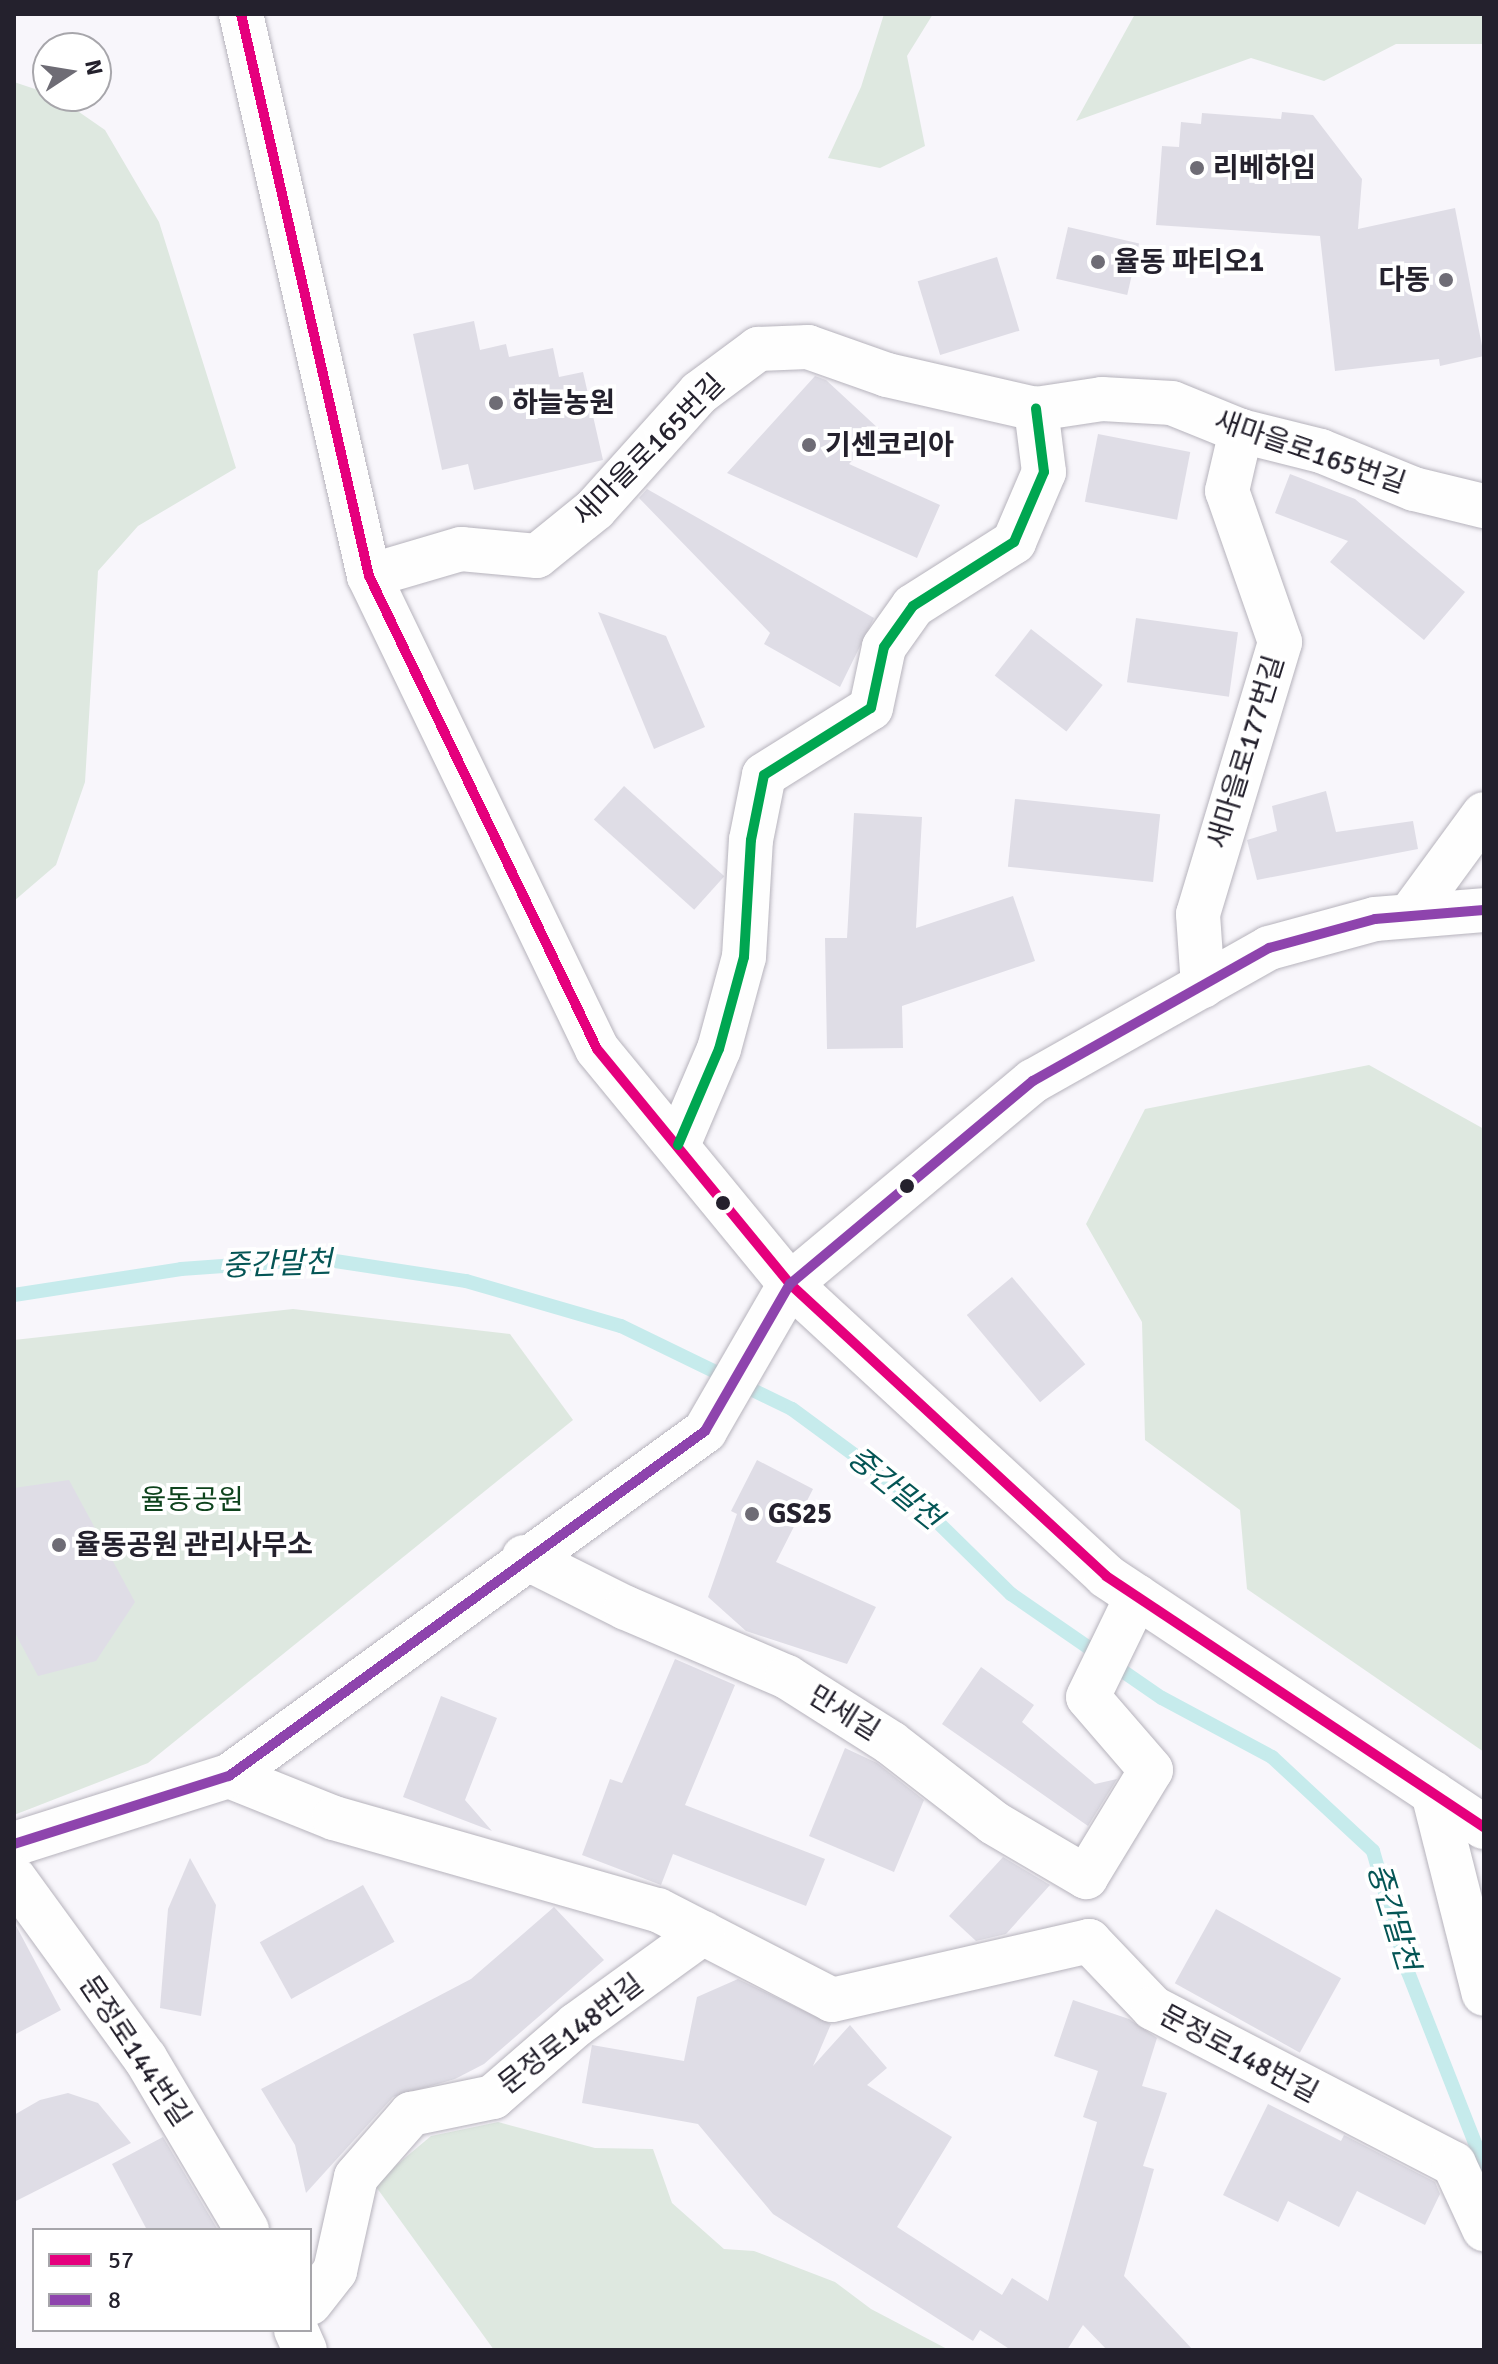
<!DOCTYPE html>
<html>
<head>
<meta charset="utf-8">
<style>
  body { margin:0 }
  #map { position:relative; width:1498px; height:2364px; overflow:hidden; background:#f8f6fb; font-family:Signika,"Noto Sans KR",sans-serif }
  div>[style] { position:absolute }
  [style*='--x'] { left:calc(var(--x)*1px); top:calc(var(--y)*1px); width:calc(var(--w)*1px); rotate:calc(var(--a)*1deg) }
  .green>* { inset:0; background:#dee8e0 }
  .stream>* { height:14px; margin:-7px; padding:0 7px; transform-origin:7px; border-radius:7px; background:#c6ebec }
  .building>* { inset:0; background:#dfdde6; transform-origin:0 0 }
  .roads { filter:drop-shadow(0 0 2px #b6b3bc) drop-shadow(0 0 2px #b6b3bc) }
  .minor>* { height:44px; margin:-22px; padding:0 22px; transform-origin:22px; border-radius:22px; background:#fefefe }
  .bus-1>* { height:10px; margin:-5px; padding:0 5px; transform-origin:5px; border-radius:5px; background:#e5007d }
  .bus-2>* { height:10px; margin:-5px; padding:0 5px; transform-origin:5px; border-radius:5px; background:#8e44ad }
  .bus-3>* { height:10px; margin:-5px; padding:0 5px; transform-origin:5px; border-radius:5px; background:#00a651 }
  .dots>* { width:22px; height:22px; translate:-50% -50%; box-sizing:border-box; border:4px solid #fff; border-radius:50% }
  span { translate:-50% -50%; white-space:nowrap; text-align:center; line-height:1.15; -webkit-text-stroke:8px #fff; paint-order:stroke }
  .poi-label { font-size:28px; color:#24212d; font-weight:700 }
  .left { translate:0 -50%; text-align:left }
  .right { translate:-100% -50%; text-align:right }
  .street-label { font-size:28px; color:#24212d }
  .park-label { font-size:28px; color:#0e431d }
  .water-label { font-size:30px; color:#045555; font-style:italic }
  .frame { position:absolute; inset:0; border:16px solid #24212d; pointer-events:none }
  .legend { position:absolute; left:32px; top:2228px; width:280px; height:104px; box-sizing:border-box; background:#fff; border:2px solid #a7a6ab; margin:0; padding:10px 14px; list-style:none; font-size:24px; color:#24212d }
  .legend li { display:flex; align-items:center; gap:16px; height:40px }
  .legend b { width:40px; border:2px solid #a7a6ab }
  .north { position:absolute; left:32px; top:32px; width:80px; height:80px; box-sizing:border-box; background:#fff; border:2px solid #a7a6ab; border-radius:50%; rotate:78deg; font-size:22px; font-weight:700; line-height:32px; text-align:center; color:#24212d }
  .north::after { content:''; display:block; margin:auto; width:28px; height:36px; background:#6e6c75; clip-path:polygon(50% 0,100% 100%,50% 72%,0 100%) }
</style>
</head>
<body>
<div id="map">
  <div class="green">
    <i style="clip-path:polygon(884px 14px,933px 14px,907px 56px,925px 146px,880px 168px,828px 158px,861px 87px)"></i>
    <i style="clip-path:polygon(1135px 14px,1484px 14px,1484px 44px,1396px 44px,1324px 81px,1251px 58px,1076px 121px)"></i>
    <i style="clip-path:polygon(14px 82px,56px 96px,105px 130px,159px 222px,236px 468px,138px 526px,98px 571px,85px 782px,56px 865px,14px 901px)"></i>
    <i style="clip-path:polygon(1369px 1065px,1484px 1129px,1484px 1752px,1247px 1589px,1240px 1510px,1145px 1440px,1142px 1322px,1086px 1224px,1145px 1109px)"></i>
    <i style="clip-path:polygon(293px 1309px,510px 1334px,573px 1420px,148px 1763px,14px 1815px,14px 1340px)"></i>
    <i style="clip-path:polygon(498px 2122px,595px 2148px,653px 2149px,672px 2203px,724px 2249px,754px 2251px,835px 2282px,871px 2309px,949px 2350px,494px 2350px,374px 2184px,431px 2136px)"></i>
  </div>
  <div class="stream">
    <i style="--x:14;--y:1295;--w:169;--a:-8.8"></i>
    <i style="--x:181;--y:1269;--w:141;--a:-4.1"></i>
    <i style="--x:322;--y:1259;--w:146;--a:8.7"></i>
    <i style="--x:466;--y:1281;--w:161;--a:16.2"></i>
    <i style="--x:621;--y:1326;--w:190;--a:25.9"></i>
    <i style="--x:792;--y:1409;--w:152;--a:36.4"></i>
    <i style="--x:914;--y:1499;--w:136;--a:44.4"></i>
    <i style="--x:1011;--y:1594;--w:183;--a:34.6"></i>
    <i style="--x:1162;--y:1698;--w:125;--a:28.2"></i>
    <i style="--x:1272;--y:1757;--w:138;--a:42.9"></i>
    <i style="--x:1373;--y:1851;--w:126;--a:73.9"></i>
    <i style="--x:1408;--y:1972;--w:208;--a:68.6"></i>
  </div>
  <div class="building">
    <i style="clip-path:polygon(1282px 112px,1313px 115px,1362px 179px,1358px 229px,1455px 208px,1484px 356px,1440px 366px,1439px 359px,1335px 371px,1320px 236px,1156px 225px,1162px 146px,1179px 147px,1181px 122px,1201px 124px,1202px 113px,1281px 119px)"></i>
    <i style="left:1068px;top:227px;width:73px;height:53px;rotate:13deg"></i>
    <i style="left:997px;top:257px;width:77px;height:83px;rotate:73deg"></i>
    <i style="clip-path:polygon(474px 321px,480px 350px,506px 344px,509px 357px,553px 348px,559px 377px,583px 372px,603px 460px,474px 490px,468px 464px,442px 470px,413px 334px)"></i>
    <i style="clip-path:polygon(815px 376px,826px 380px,880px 430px,849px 464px,940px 505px,917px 558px,727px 473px)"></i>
    <i style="left:1098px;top:434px;width:94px;height:69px;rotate:11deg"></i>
    <i style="clip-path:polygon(1290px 474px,1355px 499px,1465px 592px,1424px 640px,1330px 562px,1348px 541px,1275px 513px)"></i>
    <i style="clip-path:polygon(647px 489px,874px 618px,840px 687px,764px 644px,770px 633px,639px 498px)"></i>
    <i style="clip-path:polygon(598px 612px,666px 636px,705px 727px,654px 749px)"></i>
    <i style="left:1136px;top:618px;width:103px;height:65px;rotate:8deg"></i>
    <i style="left:1031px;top:629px;width:91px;height:59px;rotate:38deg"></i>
    <i style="left:624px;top:786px;width:135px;height:45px;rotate:42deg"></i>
    <i style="clip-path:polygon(1326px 791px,1336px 832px,1413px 821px,1418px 849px,1257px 880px,1247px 840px,1277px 831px,1272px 806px)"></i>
    <i style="left:1015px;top:799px;width:146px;height:68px;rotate:6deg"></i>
    <i style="clip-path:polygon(854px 813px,922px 817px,916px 928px,1013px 896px,1035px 961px,902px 1006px,903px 1048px,827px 1049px,825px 938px,847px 938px)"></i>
    <i style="left:1012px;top:1277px;width:114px;height:59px;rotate:50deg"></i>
    <i style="clip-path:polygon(757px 1460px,813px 1489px,776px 1562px,876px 1607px,847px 1664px,746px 1631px,708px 1597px,737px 1514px,731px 1511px)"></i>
    <i style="clip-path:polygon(69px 1480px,135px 1602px,96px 1661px,38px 1676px,14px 1631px,14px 1488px)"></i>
    <i style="clip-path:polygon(675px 1659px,735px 1685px,685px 1805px,825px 1859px,806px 1906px,673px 1854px,661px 1885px,582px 1855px,610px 1779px,622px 1783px)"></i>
    <i style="clip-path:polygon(981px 1667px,1034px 1705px,1022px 1722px,1095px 1784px,1117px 1779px,1088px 1826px,942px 1724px)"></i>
    <i style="clip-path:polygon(441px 1696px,497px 1718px,465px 1800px,492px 1831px,403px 1797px)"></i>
    <i style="clip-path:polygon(845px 1748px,877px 1763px,924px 1800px,894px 1872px,809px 1836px)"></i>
    <i style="clip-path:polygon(1003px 1857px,1050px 1885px,1006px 1934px,976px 1941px,949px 1916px)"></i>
    <i style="clip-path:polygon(190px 1858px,216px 1905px,201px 2016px,160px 2008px,168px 1909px)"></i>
    <i style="left:363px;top:1885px;width:65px;height:118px;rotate:61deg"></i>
    <i style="clip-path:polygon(554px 1907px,604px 1960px,484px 2064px,455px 2079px,393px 2097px,306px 2193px,295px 2145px,261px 2089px,471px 1979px)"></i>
    <i style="left:1216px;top:1909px;width:143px;height:85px;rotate:29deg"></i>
    <i style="clip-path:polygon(14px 1922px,61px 2010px,14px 2035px)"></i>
    <i style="clip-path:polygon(738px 1979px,831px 2024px,813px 2066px,850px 2025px,887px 2068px,867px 2085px,952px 2137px,897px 2227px,1002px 2295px,1012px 2278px,1048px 2301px,1097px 2122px,1083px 2117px,1098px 2071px,1054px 2056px,1073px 2000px,1129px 2019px,1157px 2038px,1142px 2086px,1167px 2093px,1143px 2166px,1154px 2169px,1124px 2276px,1193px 2350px,1107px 2350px,1083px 2325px,1067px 2350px,1011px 2350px,980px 2330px,973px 2341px,773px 2214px,698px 2124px,582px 2103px,592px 2045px,684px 2061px,697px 1997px)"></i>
    <i style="clip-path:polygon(68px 2093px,98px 2103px,131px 2143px,14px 2202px,14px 2115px,40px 2100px)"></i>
    <i style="clip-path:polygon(1268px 2104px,1341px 2141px,1344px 2135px,1435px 2182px,1440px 2194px,1425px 2225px,1357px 2191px,1339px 2227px,1288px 2201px,1278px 2222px,1223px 2195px)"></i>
    <i style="clip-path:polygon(163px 2137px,218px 2230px,147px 2230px,112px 2164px)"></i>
  </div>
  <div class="roads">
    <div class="minor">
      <i style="--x:241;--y:14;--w:576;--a:77.17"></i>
      <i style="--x:369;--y:576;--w:525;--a:64.26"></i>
      <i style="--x:597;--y:1049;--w:304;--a:50.6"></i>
      <i style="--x:790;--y:1284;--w:430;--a:42.7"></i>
      <i style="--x:1106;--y:1576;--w:454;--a:33.6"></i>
      <i style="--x:369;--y:576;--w:96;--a:-16.4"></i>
      <i style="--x:461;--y:549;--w:76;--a:5.3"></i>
      <i style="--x:537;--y:556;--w:75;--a:-39"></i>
      <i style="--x:595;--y:509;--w:156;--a:-48.1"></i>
      <i style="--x:699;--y:393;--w:74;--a:-36.7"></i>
      <i style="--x:758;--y:349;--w:50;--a:-2.3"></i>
      <i style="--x:808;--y:347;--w:84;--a:19.5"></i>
      <i style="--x:887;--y:375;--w:153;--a:12.9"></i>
      <i style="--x:1036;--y:409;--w:67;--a:-8.6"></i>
      <i style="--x:1102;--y:399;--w:70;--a:3.3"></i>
      <i style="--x:1172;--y:403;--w:74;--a:22.1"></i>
      <i style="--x:1241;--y:431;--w:82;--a:14"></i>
      <i style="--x:1321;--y:451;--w:100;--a:22.2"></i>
      <i style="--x:1414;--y:489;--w:72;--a:13.7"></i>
      <i style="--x:1410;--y:915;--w:125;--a:-53.8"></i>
      <i style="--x:1203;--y:986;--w:72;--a:-94"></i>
      <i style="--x:1198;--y:914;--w:284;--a:-73.2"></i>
      <i style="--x:1280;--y:642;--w:160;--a:-109.3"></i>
      <i style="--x:1227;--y:491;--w:62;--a:-76.9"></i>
      <i style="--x:678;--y:1145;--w:104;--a:-66.9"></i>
      <i style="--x:719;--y:1049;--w:95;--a:-74.8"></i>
      <i style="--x:744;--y:957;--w:117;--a:-86.6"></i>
      <i style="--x:751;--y:840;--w:66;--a:-78.7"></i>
      <i style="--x:764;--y:775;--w:126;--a:-32.1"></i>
      <i style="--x:871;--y:708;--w:62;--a:-78"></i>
      <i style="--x:884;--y:647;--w:50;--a:-54.7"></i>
      <i style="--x:913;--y:606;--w:120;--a:-32.4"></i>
      <i style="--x:1014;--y:542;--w:76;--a:-66.8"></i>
      <i style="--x:1044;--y:472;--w:64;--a:-97.2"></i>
      <i style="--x:524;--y:1557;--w:114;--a:26.6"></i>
      <i style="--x:626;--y:1608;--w:175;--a:23.2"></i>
      <i style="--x:787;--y:1677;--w:123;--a:32.4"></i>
      <i style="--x:891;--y:1743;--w:130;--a:37.8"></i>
      <i style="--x:994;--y:1823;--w:107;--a:30.4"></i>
      <i style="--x:229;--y:1776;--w:113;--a:21.8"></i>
      <i style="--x:334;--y:1818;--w:337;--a:15.9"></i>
      <i style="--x:658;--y:1910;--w:196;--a:27.3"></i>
      <i style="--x:832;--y:2000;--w:264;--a:-12.9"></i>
      <i style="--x:1089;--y:1941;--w:93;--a:46.3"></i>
      <i style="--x:1153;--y:2008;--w:339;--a:27.4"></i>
      <i style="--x:1454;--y:2164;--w:72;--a:65.2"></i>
      <i style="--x:1433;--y:1793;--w:207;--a:75.8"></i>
      <i style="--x:14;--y:1844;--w:225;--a:-17.6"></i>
      <i style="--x:229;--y:1776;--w:588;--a:-35.93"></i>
      <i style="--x:705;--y:1431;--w:170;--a:-60"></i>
      <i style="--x:790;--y:1284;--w:317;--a:-39.9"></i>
      <i style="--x:1033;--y:1081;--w:271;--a:-29.4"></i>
      <i style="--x:1269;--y:948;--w:110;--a:-15.3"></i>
      <i style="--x:1375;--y:919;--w:109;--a:-4.7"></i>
      <i style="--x:1086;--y:1877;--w:125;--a:-58.7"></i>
      <i style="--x:1151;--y:1770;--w:96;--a:-130.8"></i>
      <i style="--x:1088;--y:1697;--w:112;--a:-64.1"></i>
      <i style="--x:14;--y:1878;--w:223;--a:54"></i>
      <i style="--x:145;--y:2058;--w:200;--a:59.3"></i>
      <i style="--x:310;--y:2303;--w:41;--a:-52"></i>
      <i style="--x:335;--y:2271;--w:96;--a:-77.4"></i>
      <i style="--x:356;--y:2177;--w:84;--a:-48.9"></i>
      <i style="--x:411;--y:2114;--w:84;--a:-11.7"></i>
      <i style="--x:493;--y:2097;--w:110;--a:-40.9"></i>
      <i style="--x:576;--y:2025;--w:157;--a:-35.9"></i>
      <i style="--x:296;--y:2330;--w:22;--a:66"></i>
    </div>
  </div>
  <div class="bus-1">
    <i style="--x:241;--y:14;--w:576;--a:77.17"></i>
    <i style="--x:369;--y:576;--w:525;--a:64.26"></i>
    <i style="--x:597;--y:1049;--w:304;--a:50.6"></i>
    <i style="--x:790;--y:1284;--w:430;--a:42.7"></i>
    <i style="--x:1106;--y:1576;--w:454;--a:33.6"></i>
  </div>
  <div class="bus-2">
    <i style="--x:14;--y:1844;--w:225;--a:-17.6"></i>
    <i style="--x:229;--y:1776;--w:588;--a:-35.93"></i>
    <i style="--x:705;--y:1431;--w:170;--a:-60"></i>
    <i style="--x:790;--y:1284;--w:317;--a:-39.9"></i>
    <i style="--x:1033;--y:1081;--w:271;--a:-29.4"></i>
    <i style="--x:1269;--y:948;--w:110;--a:-15.3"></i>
    <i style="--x:1375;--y:919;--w:109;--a:-4.7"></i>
  </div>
  <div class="bus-3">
    <i style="--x:678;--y:1145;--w:104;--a:-66.9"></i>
    <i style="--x:719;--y:1049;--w:95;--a:-74.8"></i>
    <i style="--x:744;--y:957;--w:117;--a:-86.6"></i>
    <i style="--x:751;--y:840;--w:66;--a:-78.7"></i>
    <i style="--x:764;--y:775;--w:126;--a:-32.1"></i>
    <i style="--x:871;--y:708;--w:62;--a:-78"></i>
    <i style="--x:884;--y:647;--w:50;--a:-54.7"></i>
    <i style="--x:913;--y:606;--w:120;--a:-32.4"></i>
    <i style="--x:1014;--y:542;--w:76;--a:-66.8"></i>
    <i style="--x:1044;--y:472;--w:64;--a:-97.2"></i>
  </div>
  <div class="dots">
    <i style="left:1197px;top:168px;background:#6e6c75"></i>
    <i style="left:1098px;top:262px;background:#6e6c75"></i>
    <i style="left:1446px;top:280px;background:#6e6c75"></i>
    <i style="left:496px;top:403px;background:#6e6c75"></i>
    <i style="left:809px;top:445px;background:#6e6c75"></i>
    <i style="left:907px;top:1186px;background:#24212d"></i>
    <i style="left:723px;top:1203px;background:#24212d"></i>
    <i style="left:752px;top:1514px;background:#6e6c75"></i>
    <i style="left:59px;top:1545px;background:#6e6c75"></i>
  </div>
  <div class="poi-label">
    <span class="left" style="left:1213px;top:168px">리베하임</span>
    <span class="left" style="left:1114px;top:262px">율동 파티오1</span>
    <span class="right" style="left:1430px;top:280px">다동</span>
    <span class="left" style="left:512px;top:403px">하늘농원</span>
    <span class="left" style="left:825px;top:445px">기센코리아</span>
    <span class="left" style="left:768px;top:1514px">GS25</span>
    <span class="left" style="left:75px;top:1545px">율동공원 관리사무소</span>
  </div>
  <div class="street-label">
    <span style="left:649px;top:450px;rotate:-45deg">새마을로165번길</span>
    <span style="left:1310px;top:452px;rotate:19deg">새마을로165번길</span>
    <span style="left:1246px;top:752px;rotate:-73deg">새마을로177번길</span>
    <span style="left:844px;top:1713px;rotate:32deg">만세길</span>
    <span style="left:571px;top:2034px;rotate:-38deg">문정로148번길</span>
    <span style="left:135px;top:2051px;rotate:56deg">문정로144번길</span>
    <span style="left:1239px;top:2054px;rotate:28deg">문정로148번길</span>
  </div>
  <div class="park-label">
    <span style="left:192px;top:1500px">율동공원</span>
  </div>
  <div class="water-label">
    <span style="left:277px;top:1265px;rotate:-2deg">중간말천</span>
    <span style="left:894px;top:1489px;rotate:39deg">중간말천</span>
    <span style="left:1392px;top:1917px;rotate:73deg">중간말천</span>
  </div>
  <div class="frame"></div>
  <ul class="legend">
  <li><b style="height:10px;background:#e5007d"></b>57</li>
  <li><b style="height:10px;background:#8e44ad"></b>8</li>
  </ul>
  <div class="north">N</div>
</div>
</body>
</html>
